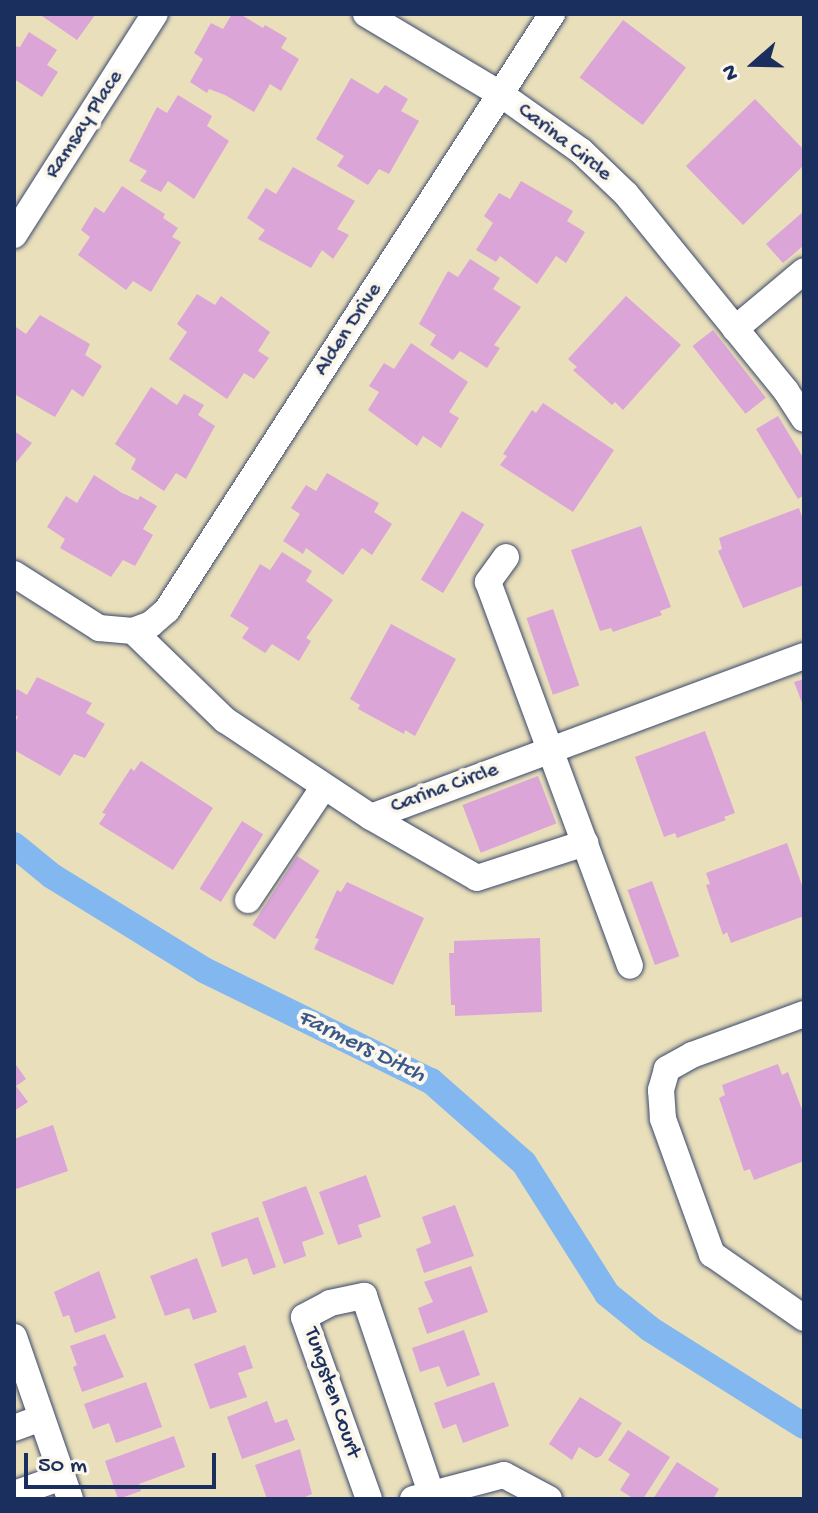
<!DOCTYPE html>
<html>
<head>
<meta charset="utf-8">
<style>
  body { margin:0 }
  #map { position:relative; width:818px; height:1513px; overflow:hidden; background:#e9dfbb; font-family:"Gochi Hand",sans-serif }
  div>[style] { position:absolute }
  [style*='--x'] { left:calc(var(--x)*1px); top:calc(var(--y)*1px); width:calc(var(--w)*1px); rotate:calc(var(--a)*1deg) }
  .canal>* { height:26px; margin:-13px; padding:0 13px; transform-origin:13px; border-radius:13px; background:#82b7f0 }
  .building>* { inset:0; background:#dba5d7; transform-origin:0 0 }
  .roads { filter:drop-shadow(0 0 2px #3a496c) drop-shadow(0 0 2px #3a496c) }
  .minor>* { height:26px; margin:-13px; padding:0 13px; transform-origin:13px; border-radius:13px; background:#fff }
  span { translate:-50% -50%; white-space:nowrap; text-align:center; line-height:1.15; -webkit-text-stroke:8px #fbf7ec; paint-order:stroke }
  .street-label { font-size:22px; color:#1b2f5e }
  .water-label { font-size:24px; color:#3a588a; font-style:italic }
  .frame { position:absolute; inset:0; border:16px solid #1b2f5e; pointer-events:none }
  .north { position:absolute; left:714px; top:24px; width:80px; height:80px; -webkit-text-stroke:6px #fbf7ec; paint-order:stroke; rotate:250deg; font-size:22px; font-weight:700; line-height:32px; text-align:center; color:#1b2f5e }
  .north::after { content:''; display:block; margin:auto; width:28px; height:36px; background:#1b2f5e; clip-path:polygon(50% 0,100% 100%,50% 72%,0 100%) }
  .scale { position:absolute; left:24px; top:1453px; width:192px; height:36px; box-sizing:border-box; border:4px solid #1b2f5e; border-top:0; padding-left:10px; font-size:24px; line-height:28px; white-space:nowrap; color:#1b2f5e; -webkit-text-stroke:6px #fbf7ec; paint-order:stroke }
</style>
</head>
<body>
<div id="map">
  <div class="canal">
    <i style="--x:14;--y:845;--w:49;--a:39.2"></i>
    <i style="--x:52;--y:876;--w:179;--a:31.7"></i>
    <i style="--x:204;--y:970;--w:253;--a:26.1"></i>
    <i style="--x:431;--y:1081;--w:124;--a:41.4"></i>
    <i style="--x:524;--y:1163;--w:155;--a:57.6"></i>
    <i style="--x:607;--y:1294;--w:55;--a:39.1"></i>
    <i style="--x:650;--y:1329;--w:182;--a:32.2"></i>
  </div>
  <div class="building">
    <i style="clip-path:polygon(39px 14px,93px 14px,95px 15px,77px 40px)"></i>
    <i style="clip-path:polygon(232px 14px,240px 14px,263px 28px,265px 25px,287px 38px,281px 48px,299px 59px,281px 91px,270px 84px,254px 112px,225px 95px,209px 89px,207px 93px,190px 82px,203px 59px,194px 53px,211px 23px,223px 29px)"></i>
    <i style="left:623px;top:20px;width:79px;height:72px;rotate:37deg"></i>
    <i style="clip-path:polygon(29px 32px,57px 50px,47px 65px,58px 72px,42px 97px,14px 79px,14px 46px,20px 47px)"></i>
    <i style="clip-path:polygon(351px 78px,378px 94px,385px 85px,408px 99px,401px 111px,419px 121px,389px 174px,379px 169px,368px 185px,337px 166px,344px 156px,316px 139px)"></i>
    <i style="clip-path:polygon(178px 95px,212px 116px,207px 126px,229px 141px,194px 199px,168px 181px,161px 192px,140px 181px,147px 171px,129px 161px,157px 107px,167px 113px)"></i>
    <i style="clip-path:polygon(755px 99px,804px 150px,804px 165px,743px 225px,686px 166px)"></i>
    <i style="clip-path:polygon(293px 167px,355px 201px,337px 229px,349px 235px,333px 259px,322px 250px,311px 268px,258px 239px,265px 230px,247px 218px,266px 188px,276px 194px)"></i>
    <i style="clip-path:polygon(521px 181px,573px 211px,567px 221px,585px 232px,566px 263px,556px 256px,537px 284px,500px 256px,496px 262px,476px 250px,493px 223px,484px 216px,499px 193px,510px 199px)"></i>
    <i style="clip-path:polygon(122px 186px,165px 214px,163px 218px,178px 228px,172px 237px,181px 242px,151px 292px,133px 281px,126px 290px,78px 255px,90px 237px,81px 230px,95px 207px,104px 213px)"></i>
    <i style="clip-path:polygon(804px 211px,804px 245px,783px 263px,766px 244px)"></i>
    <i style="clip-path:polygon(470px 259px,500px 278px,493px 289px,521px 307px,494px 345px,500px 348px,487px 368px,460px 351px,453px 360px,430px 345px,436px 335px,419px 324px,448px 271px,458px 277px)"></i>
    <i style="clip-path:polygon(197px 294px,215px 305px,221px 296px,270px 332px,258px 351px,269px 358px,254px 379px,244px 373px,227px 399px,169px 359px,187px 332px,177px 324px)"></i>
    <i style="clip-path:polygon(626px 296px,681px 345px,623px 410px,615px 402px,612px 405px,573px 370px,577px 367px,568px 359px)"></i>
    <i style="clip-path:polygon(40px 315px,90px 344px,85px 355px,102px 366px,83px 397px,72px 389px,55px 417px,14px 394px,14px 331px,16px 327px,26px 334px)"></i>
    <i style="left:713px;top:330px;width:86px;height:26px;rotate:52deg"></i>
    <i style="clip-path:polygon(411px 343px,468px 382px,449px 412px,459px 418px,441px 448px,423px 436px,417px 446px,368px 410px,379px 392px,369px 386px,384px 363px,394px 369px)"></i>
    <i style="clip-path:polygon(151px 387px,177px 405px,184px 394px,204px 405px,198px 415px,215px 426px,186px 479px,176px 473px,164px 491px,131px 469px,136px 459px,115px 444px)"></i>
    <i style="clip-path:polygon(543px 403px,614px 450px,573px 512px,500px 465px,507px 456px,503px 454px,532px 410px,536px 413px)"></i>
    <i style="clip-path:polygon(778px 416px,804px 459px,804px 495px,798px 499px,756px 429px)"></i>
    <i style="clip-path:polygon(14px 431px,32px 443px,14px 465px)"></i>
    <i style="clip-path:polygon(327px 473px,379px 503px,374px 512px,392px 524px,372px 555px,362px 548px,343px 575px,306px 548px,303px 554px,283px 541px,300px 514px,291px 508px,306px 485px,316px 491px)"></i>
    <i style="clip-path:polygon(94px 475px,122px 493px,138px 500px,140px 496px,157px 506px,143px 529px,153px 535px,135px 566px,123px 560px,111px 577px,60px 548px,65px 539px,47px 527px,66px 496px,77px 503px)"></i>
    <i style="clip-path:polygon(799px 508px,804px 522px,804px 585px,743px 608px,718px 551px,722px 549px,719px 538px)"></i>
    <i style="left:462px;top:511px;width:26px;height:80px;rotate:31deg"></i>
    <i style="clip-path:polygon(641px 526px,671px 607px,660px 611px,662px 615px,613px 632px,611px 628px,600px 631px,571px 550px)"></i>
    <i style="clip-path:polygon(282px 552px,312px 571px,306px 581px,333px 600px,306px 638px,311px 641px,299px 661px,272px 644px,265px 653px,242px 638px,249px 628px,230px 616px,260px 564px,270px 570px)"></i>
    <i style="left:553px;top:609px;width:81px;height:28px;rotate:71deg"></i>
    <i style="clip-path:polygon(391px 624px,456px 659px,415px 736px,405px 730px,404px 734px,358px 709px,360px 705px,350px 699px)"></i>
    <i style="clip-path:polygon(37px 677px,92px 703px,86px 713px,105px 724px,85px 758px,74px 754px,60px 776px,14px 750px,14px 723px,18px 717px,14px 714px,14px 695px,17px 689px,27px 695px)"></i>
    <i style="clip-path:polygon(804px 679px,804px 708px,794px 682px)"></i>
    <i style="clip-path:polygon(705px 731px,735px 813px,724px 817px,726px 820px,677px 838px,675px 833px,664px 837px,635px 757px)"></i>
    <i style="clip-path:polygon(141px 761px,213px 808px,173px 870px,99px 824px,106px 814px,102px 813px,131px 768px,134px 771px)"></i>
    <i style="left:538px;top:776px;width:51px;height:81px;rotate:69deg"></i>
    <i style="left:242px;top:821px;width:25px;height:80px;rotate:32deg"></i>
    <i style="clip-path:polygon(787px 843px,804px 891px,804px 916px,731px 943px,727px 932px,723px 935px,706px 885px,710px 884px,706px 873px)"></i>
    <i style="left:297px;top:856px;width:27px;height:82px;rotate:33deg"></i>
    <i style="left:652px;top:881px;width:80px;height:26px;rotate:70deg"></i>
    <i style="clip-path:polygon(347px 882px,424px 918px,393px 985px,314px 949px,319px 939px,315px 938px,337px 890px,341px 892px)"></i>
    <i style="clip-path:polygon(540px 938px,542px 1012px,455px 1016px,455px 1005px,451px 1005px,449px 953px,454px 953px,454px 941px)"></i>
    <i style="clip-path:polygon(14px 1062px,26px 1079px,16px 1086px,28px 1102px,14px 1111px)"></i>
    <i style="clip-path:polygon(778px 1064px,782px 1075px,788px 1072px,804px 1115px,804px 1161px,754px 1180px,750px 1169px,744px 1171px,719px 1098px,725px 1095px,722px 1085px)"></i>
    <i style="clip-path:polygon(53px 1125px,68px 1171px,16px 1189px,14px 1139px)"></i>
    <i style="clip-path:polygon(366px 1175px,381px 1217px,358px 1225px,362px 1237px,338px 1245px,319px 1192px)"></i>
    <i style="clip-path:polygon(306px 1186px,324px 1234px,302px 1242px,306px 1256px,284px 1264px,262px 1202px)"></i>
    <i style="clip-path:polygon(455px 1205px,474px 1256px,424px 1273px,416px 1249px,431px 1243px,422px 1217px)"></i>
    <i style="clip-path:polygon(258px 1217px,276px 1267px,253px 1275px,247px 1258px,222px 1267px,211px 1233px)"></i>
    <i style="clip-path:polygon(197px 1258px,217px 1312px,193px 1320px,189px 1308px,165px 1316px,150px 1276px)"></i>
    <i style="clip-path:polygon(471px 1266px,488px 1312px,427px 1334px,418px 1308px,433px 1302px,424px 1282px)"></i>
    <i style="clip-path:polygon(99px 1271px,116px 1318px,75px 1333px,69px 1315px,63px 1317px,54px 1292px)"></i>
    <i style="clip-path:polygon(464px 1330px,480px 1375px,447px 1387px,439px 1366px,420px 1372px,412px 1348px)"></i>
    <i style="clip-path:polygon(105px 1334px,124px 1377px,82px 1392px,73px 1367px,77px 1365px,70px 1346px)"></i>
    <i style="clip-path:polygon(245px 1345px,253px 1368px,238px 1373px,247px 1397px,210px 1409px,194px 1364px)"></i>
    <i style="clip-path:polygon(146px 1382px,162px 1427px,116px 1443px,109px 1423px,93px 1429px,84px 1404px)"></i>
    <i style="clip-path:polygon(494px 1382px,509px 1426px,463px 1443px,456px 1424px,443px 1429px,434px 1403px)"></i>
    <i style="clip-path:polygon(580px 1397px,622px 1423px,601px 1456px,596px 1458px,579px 1447px,572px 1460px,549px 1444px)"></i>
    <i style="clip-path:polygon(267px 1401px,275px 1423px,287px 1419px,295px 1440px,242px 1459px,227px 1417px)"></i>
    <i style="clip-path:polygon(628px 1430px,670px 1457px,643px 1499px,634px 1499px,620px 1490px,630px 1474px,608px 1460px)"></i>
    <i style="clip-path:polygon(174px 1436px,185px 1467px,139px 1484px,141px 1491px,118px 1499px,105px 1461px)"></i>
    <i style="clip-path:polygon(300px 1449px,312px 1494px,300px 1499px,267px 1499px,255px 1465px)"></i>
    <i style="clip-path:polygon(677px 1462px,719px 1489px,713px 1499px,653px 1499px)"></i>
  </div>
  <div class="roads">
    <div class="minor">
      <i style="--x:366;--y:14;--w:158;--a:30.8"></i>
      <i style="--x:502;--y:95;--w:97;--a:35.3"></i>
      <i style="--x:581;--y:151;--w:62;--a:43.7"></i>
      <i style="--x:626;--y:194;--w:254;--a:50.9"></i>
      <i style="--x:786;--y:391;--w:33;--a:57"></i>
      <i style="--x:14;--y:235;--w:262;--a:-57.5"></i>
      <i style="--x:735;--y:329;--w:90;--a:-40"></i>
      <i style="--x:506;--y:557;--w:31;--a:126"></i>
      <i style="--x:488;--y:582;--w:409;--a:69.7"></i>
      <i style="--x:14;--y:574;--w:101;--a:32.4"></i>
      <i style="--x:99;--y:628;--w:34;--a:5"></i>
      <i style="--x:133;--y:631;--w:19;--a:-21"></i>
      <i style="--x:151;--y:624;--w:21;--a:-41"></i>
      <i style="--x:167;--y:610;--w:710;--a:-57.14"></i>
      <i style="--x:133;--y:631;--w:128;--a:44.1"></i>
      <i style="--x:225;--y:720;--w:175;--a:33.6"></i>
      <i style="--x:371;--y:817;--w:462;--a:-20.4"></i>
      <i style="--x:371;--y:817;--w:122;--a:29.9"></i>
      <i style="--x:477;--y:878;--w:114;--a:-18"></i>
      <i style="--x:248;--y:900;--w:135;--a:-56.2"></i>
      <i style="--x:804;--y:1014;--w:119;--a:159.9"></i>
      <i style="--x:692;--y:1055;--w:29;--a:151"></i>
      <i style="--x:667;--y:1069;--w:22;--a:106"></i>
      <i style="--x:661;--y:1090;--w:29;--a:86"></i>
      <i style="--x:663;--y:1119;--w:144;--a:70.1"></i>
      <i style="--x:712;--y:1254;--w:112;--a:34.8"></i>
      <i style="--x:14;--y:1337;--w:171;--a:70.9"></i>
      <i style="--x:14;--y:1428;--w:29;--a:-20"></i>
      <i style="--x:14;--y:1494;--w:51;--a:-19.5"></i>
      <i style="--x:369;--y:1499;--w:193;--a:-109.7"></i>
      <i style="--x:304;--y:1317;--w:30;--a:-28"></i>
      <i style="--x:330;--y:1303;--w:35;--a:-12"></i>
      <i style="--x:364;--y:1296;--w:214;--a:71.2"></i>
      <i style="--x:413;--y:1499;--w:94;--a:-14.8"></i>
      <i style="--x:504;--y:1475;--w:51;--a:28.1"></i>
    </div>
  </div>
  <div class="street-label">
    <span style="left:85px;top:125px;rotate:-57deg">Ramsay Place</span>
    <span style="left:564px;top:143px;rotate:38deg">Carina Circle</span>
    <span style="left:349px;top:330px;rotate:-57deg">Alden Drive</span>
    <span style="left:445px;top:789px;rotate:-20deg">Carina Circle</span>
    <span style="left:331px;top:1393px;rotate:71deg">Tungsten Court</span>
  </div>
  <div class="water-label">
    <span style="left:361px;top:1047px;rotate:26deg">Farmers Ditch</span>
  </div>
  <div class="frame"></div>
  <div class="north">N</div>
  <div class="scale">50 m</div>
</div>
</body>
</html>
